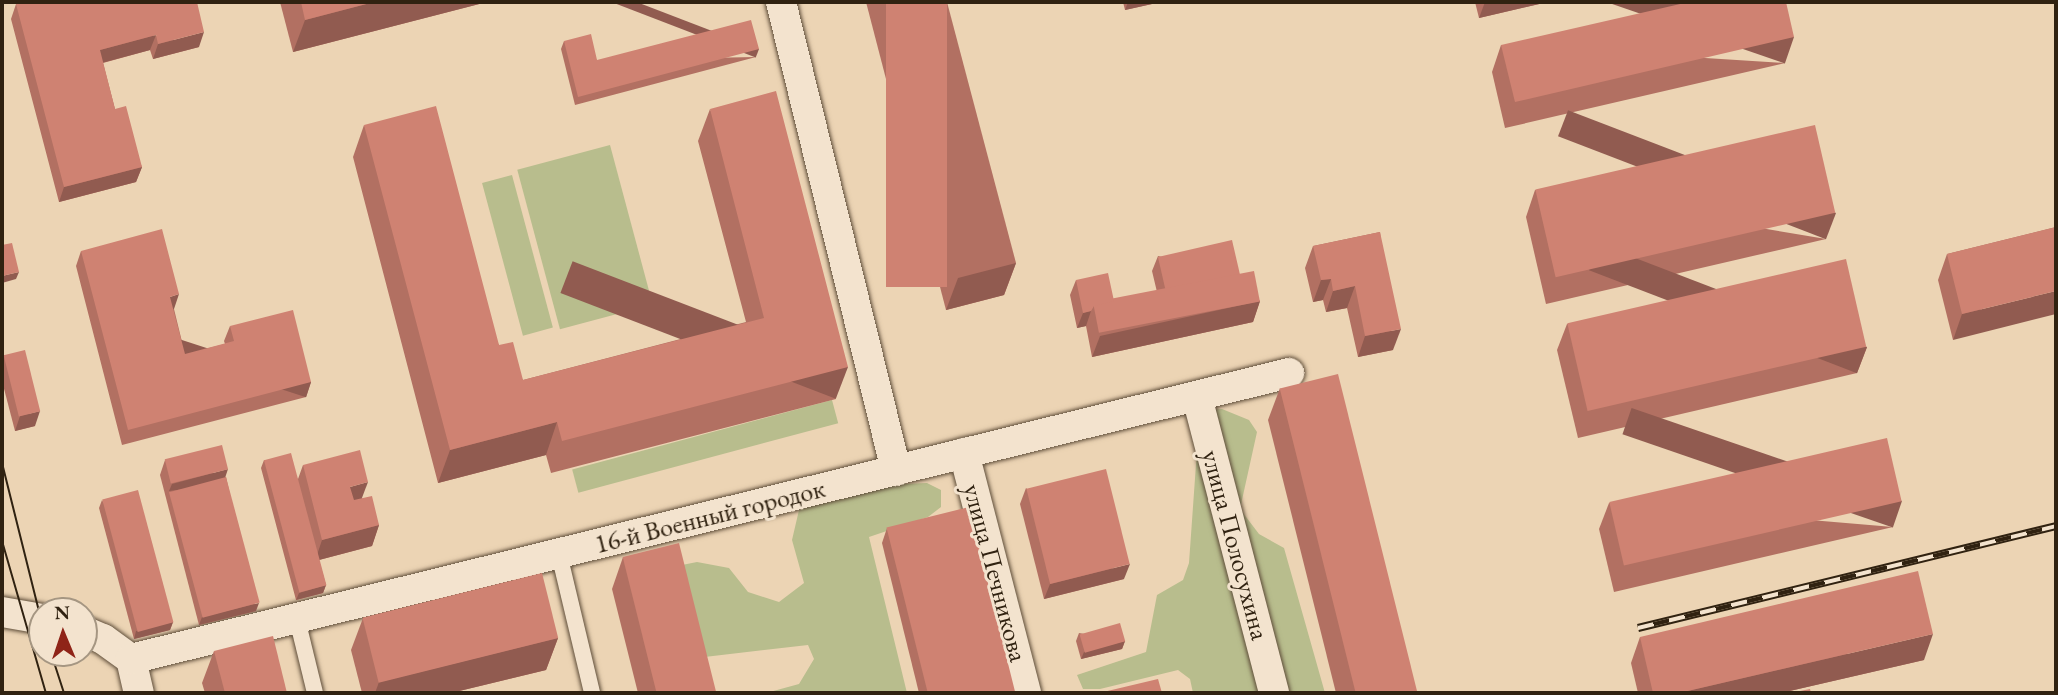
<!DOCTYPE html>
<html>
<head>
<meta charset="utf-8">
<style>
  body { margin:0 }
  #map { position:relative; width:2058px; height:695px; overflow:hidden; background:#ecd4b4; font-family:"EB Garamond",serif }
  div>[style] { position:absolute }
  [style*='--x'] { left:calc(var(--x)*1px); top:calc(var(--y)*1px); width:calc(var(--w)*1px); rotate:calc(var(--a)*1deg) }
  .green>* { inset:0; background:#b8bd8d; transform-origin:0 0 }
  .roads { filter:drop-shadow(0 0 2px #5f4e3a) drop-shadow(0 0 2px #5f4e3a) }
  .service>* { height:16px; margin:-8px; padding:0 8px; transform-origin:8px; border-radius:8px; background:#f3e3ce }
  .minor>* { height:30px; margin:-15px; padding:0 15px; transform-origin:15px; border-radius:15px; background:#f3e3ce }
  .tram>* { height:2px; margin:-1px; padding:0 1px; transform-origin:1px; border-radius:1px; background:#302211 }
  .rail>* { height:8px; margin-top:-4px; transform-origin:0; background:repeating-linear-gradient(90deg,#f3e3ce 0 16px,#302211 0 32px); box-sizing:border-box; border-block:2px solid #302211 }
  .wall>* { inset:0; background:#b27062 }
  .shaded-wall>* { inset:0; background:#915b50; transform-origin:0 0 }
  .building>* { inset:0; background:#cf8272; transform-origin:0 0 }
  span { translate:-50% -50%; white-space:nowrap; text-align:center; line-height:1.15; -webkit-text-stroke:6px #f3e3ce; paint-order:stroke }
  .street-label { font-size:26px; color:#302211 }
  .frame { position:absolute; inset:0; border:4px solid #302211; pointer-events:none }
  .north { position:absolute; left:28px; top:597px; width:70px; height:70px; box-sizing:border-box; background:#f3e3ce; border:2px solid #a59682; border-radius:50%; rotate:358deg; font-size:19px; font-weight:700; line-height:28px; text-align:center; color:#302211 }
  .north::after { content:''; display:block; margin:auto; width:24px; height:32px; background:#8f2418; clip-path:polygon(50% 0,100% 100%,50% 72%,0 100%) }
</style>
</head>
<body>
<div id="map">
  <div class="green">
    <i style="left:610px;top:145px;width:165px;height:96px;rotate:75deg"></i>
    <i style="left:512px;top:175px;width:158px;height:31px;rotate:75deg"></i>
    <i style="left:832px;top:400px;width:24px;height:269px;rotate:75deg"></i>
    <i style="clip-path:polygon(1222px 409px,1249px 420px,1257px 432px,1240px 509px,1259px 534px,1284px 548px,1325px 693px,1193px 693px,1190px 679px,1178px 670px,1100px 689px,1083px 689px,1077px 675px,1146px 652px,1157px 595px,1183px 580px,1189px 563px,1199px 422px,1207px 410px)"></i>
    <i style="clip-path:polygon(927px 483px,941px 490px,941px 507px,928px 517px,869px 537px,907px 693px,766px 693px,799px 684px,814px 659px,808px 645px,696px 658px,682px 565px,697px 562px,729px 568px,748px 592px,779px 602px,804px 583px,792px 540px,799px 510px,878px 485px)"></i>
  </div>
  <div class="roads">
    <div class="service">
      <i style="--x:559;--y:554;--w:143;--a:76.6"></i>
      <i style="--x:297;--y:619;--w:76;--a:76.3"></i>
    </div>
    <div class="minor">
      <i style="--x:781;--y:2;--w:483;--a:76.2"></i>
      <i style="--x:1197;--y:397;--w:306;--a:75.4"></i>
      <i style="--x:964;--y:453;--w:248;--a:75.5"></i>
      <i style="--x:2;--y:612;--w:41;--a:9.9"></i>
      <i style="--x:84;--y:631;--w:21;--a:23"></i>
      <i style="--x:103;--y:639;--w:34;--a:36"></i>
      <i style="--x:131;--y:659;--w:35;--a:77"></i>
      <i style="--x:131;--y:659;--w:1193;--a:-13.87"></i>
    </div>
  </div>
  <div class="tram">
    <i style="--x:2;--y:463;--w:165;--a:76"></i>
    <i style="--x:2;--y:541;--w:158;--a:73.9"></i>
    <i style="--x:51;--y:653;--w:42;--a:72"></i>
  </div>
  <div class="rail">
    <i style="--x:1638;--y:628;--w:430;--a:-13.7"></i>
  </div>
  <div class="wall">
    <i style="clip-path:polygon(24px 2px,199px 47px,153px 59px,150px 50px,103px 63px,115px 109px,142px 167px,136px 182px,59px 202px,11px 19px,16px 4px)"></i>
    <i style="clip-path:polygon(280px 2px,487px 2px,293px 52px)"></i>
    <i style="clip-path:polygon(866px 2px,947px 2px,1016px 263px,1004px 295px,946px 310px)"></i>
    <i style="clip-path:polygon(1123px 2px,1161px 2px,1125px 10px)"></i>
    <i style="clip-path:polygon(1475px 2px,1548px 2px,1479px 18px)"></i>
    <i style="clip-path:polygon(564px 41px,597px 60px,756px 57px,575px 105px,561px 49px)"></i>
    <i style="clip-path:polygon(1501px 45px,1785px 63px,1505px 128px,1492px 72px)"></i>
    <i style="clip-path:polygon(710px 109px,836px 399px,551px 473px,546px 455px,438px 483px,353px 157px,364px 125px,499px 345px,523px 380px,746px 322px,698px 141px)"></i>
    <i style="clip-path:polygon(1535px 190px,1826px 239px,1546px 304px,1526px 217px)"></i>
    <i style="clip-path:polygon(2056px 227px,1953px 340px,1938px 280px,1947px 254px)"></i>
    <i style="clip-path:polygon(1380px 232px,1393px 350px,1358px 357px,1347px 308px,1326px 312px,1323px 300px,1313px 302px,1305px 268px,1313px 246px)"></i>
    <i style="clip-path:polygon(81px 251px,174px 309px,185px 354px,225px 344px,224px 341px,230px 326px,311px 382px,306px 397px,122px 445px,76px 266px)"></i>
    <i style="clip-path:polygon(1158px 256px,1240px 275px,1260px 301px,1253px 322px,1092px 357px,1086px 326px,1077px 328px,1070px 295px,1076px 280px,1114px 301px,1157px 292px,1152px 271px)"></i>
    <i style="clip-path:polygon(1567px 324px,1867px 347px,1857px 373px,1578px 438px,1557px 350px)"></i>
    <i style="clip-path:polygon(4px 355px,35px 426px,15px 431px,2px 381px,2px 363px)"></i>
    <i style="clip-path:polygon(1280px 388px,1417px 693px,1336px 693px,1268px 420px)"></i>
    <i style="clip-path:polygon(165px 460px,226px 477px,256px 611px,199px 625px,160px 475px)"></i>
    <i style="clip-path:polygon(264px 460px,298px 479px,303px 465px,362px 498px,379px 525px,372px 546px,319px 560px,326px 585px,323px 593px,296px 600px,261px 468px)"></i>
    <i style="clip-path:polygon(1026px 488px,1124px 579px,1044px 599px,1020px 504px)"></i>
    <i style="clip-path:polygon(102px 500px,173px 622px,170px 630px,134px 639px,99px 508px)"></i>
    <i style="clip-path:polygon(1609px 503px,1893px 527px,1614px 592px,1599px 529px)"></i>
    <i style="clip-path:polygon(887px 528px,1015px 693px,919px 693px,882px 543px)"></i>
    <i style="clip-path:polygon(623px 557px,716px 693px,638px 693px,612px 589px)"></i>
    <i style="clip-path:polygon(363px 618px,558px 638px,546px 670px,451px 693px,362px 693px,351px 650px)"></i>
    <i style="clip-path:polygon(1079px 633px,1125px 641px,1122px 649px,1081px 659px,1076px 641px)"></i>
    <i style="clip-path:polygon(1640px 637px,1924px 660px,1781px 693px,1638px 693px,1631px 663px)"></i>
    <i style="clip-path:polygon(214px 651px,287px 693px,205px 693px,202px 683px)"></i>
  </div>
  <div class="shaded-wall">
    <i style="clip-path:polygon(374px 2px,487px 2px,293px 52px,305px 20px)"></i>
    <i style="clip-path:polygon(1128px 2px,1161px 2px,1125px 10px)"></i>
    <i style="clip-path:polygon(1485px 2px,1548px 2px,1479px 18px)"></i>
    <i style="clip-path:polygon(204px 32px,199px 47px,153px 59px,158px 44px)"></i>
    <i style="clip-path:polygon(156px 35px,150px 50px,94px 65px,100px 50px)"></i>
    <i style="left:1794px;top:37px;width:28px;height:286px;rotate:109deg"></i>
    <i style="left:759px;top:49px;width:9px;height:187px;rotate:111deg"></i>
    <i style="clip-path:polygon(142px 167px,136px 182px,59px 202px,64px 187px)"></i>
    <i style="left:1836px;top:213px;width:28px;height:287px;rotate:111deg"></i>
    <i style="clip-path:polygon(1016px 263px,1004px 295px,946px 310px,958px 278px)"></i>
    <i style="clip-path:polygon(19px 272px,16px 279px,2px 283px,2px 276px)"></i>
    <i style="clip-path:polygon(1331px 279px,1323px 300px,1313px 302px,1321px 280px)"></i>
    <i style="clip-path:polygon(1355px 286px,1347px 308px,1326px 312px,1333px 291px)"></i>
    <i style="clip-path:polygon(2056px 291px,2056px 314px,1953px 340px,1962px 314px)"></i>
    <i style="clip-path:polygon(179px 294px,174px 309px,164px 312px,170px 297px)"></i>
    <i style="clip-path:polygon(1260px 301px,1253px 322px,1092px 357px,1100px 336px)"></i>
    <i style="clip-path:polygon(1091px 311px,1086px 326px,1077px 328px,1083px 313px)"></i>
    <i style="clip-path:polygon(1401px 329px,1393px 350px,1358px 357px,1365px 336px)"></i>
    <i style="left:1867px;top:347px;width:28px;height:287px;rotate:111deg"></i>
    <i style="left:848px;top:367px;width:34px;height:295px;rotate:111deg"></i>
    <i style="left:311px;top:382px;width:16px;height:189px;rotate:108deg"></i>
    <i style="clip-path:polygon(40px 411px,35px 426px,15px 431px,20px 416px)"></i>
    <i style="clip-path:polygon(557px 422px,546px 455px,438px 483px,450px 450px)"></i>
    <i style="clip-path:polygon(228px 469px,223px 484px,169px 491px,172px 484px)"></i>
    <i style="clip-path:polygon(368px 482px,360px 503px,342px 508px,350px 487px)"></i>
    <i style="left:1902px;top:501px;width:28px;height:286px;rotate:109deg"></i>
    <i style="clip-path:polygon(379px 525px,372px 546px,315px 561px,322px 540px)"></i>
    <i style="clip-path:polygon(1130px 564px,1124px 579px,1044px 599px,1050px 584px)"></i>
    <i style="clip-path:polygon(326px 585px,323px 593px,296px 600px,299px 593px)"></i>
    <i style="clip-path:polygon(259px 603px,256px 611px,199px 625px,202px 617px)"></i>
    <i style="clip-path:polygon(173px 622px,170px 630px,134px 639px,136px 631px)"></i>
    <i style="clip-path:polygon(1933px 634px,1924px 660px,1781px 693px,1679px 693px)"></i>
    <i style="clip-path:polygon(558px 638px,546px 670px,451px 693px,375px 693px,379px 682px)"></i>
    <i style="clip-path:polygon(1125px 641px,1122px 649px,1081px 659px,1084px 652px)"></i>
  </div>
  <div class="building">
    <i style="clip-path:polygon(24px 2px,197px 2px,204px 32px,158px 44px,156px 35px,100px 50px,115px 109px,126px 106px,142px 167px,64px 187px,16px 4px)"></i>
    <i style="clip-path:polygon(301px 2px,374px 2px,305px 20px)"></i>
    <i style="left:886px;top:2px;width:61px;height:285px"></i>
    <i style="clip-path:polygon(1689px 2px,1786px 2px,1794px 37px,1515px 102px,1501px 45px)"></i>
    <i style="clip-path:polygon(751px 20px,759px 49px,578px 97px,564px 41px,591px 34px,597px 60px)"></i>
    <i style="clip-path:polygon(776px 91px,848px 367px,562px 441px,557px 422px,450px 450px,364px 125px,436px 106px,499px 345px,513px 342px,523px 380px,764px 318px,710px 109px)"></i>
    <i style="left:1815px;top:125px;width:90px;height:287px;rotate:77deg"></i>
    <i style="clip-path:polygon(2056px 227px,2056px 291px,1962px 314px,1947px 254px)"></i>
    <i style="clip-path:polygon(162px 229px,179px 294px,170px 297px,185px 354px,234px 341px,230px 326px,293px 310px,311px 382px,128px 430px,81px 251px)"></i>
    <i style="clip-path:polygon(1380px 232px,1401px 329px,1365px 336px,1355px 286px,1333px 291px,1331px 279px,1321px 280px,1313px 246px)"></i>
    <i style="left:1232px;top:240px;width:36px;height:76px;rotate:77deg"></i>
    <i style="clip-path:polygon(12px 243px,19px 272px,2px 276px,2px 245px)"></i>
    <i style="left:1846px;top:259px;width:90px;height:286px;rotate:77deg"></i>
    <i style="left:1254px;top:271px;width:31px;height:164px;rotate:79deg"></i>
    <i style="clip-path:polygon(1108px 273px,1114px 301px,1094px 306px,1091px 311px,1083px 313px,1076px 280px)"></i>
    <i style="left:25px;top:350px;width:63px;height:22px;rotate:76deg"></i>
    <i style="left:1338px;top:374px;width:329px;height:60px;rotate:76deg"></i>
    <i style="left:1887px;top:438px;width:65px;height:285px;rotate:77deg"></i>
    <i style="left:222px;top:445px;width:25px;height:59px;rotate:76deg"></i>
    <i style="clip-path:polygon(360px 450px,368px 482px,350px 487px,354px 500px,372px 496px,379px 525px,322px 540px,303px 465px)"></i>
    <i style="left:291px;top:453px;width:137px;height:28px;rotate:75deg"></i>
    <i style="left:1106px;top:469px;width:98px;height:82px;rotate:76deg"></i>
    <i style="left:226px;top:477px;width:130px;height:59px;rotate:75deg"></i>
    <i style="left:138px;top:490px;width:137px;height:37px;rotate:75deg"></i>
    <i style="left:969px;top:507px;width:192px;height:85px;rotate:76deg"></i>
    <i style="left:679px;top:543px;width:154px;height:58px;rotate:76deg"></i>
    <i style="clip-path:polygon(1918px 571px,1933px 634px,1679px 693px,1653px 693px,1640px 637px)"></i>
    <i style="left:542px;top:573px;width:67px;height:185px;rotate:76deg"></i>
    <i style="left:1120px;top:623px;width:19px;height:42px;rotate:74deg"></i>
    <i style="clip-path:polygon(273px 636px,287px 693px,225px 693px,214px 651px)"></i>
    <i style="clip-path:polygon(1158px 679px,1162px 693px,1099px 693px)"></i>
    <i style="clip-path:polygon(1810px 689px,1811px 693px,1790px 693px)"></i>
  </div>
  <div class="street-label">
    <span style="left:710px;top:517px;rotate:-14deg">16-й Военный городок</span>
    <span style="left:1235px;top:545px;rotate:75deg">улица Полосухина</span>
    <span style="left:995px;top:573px;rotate:75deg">улица Печникова</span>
  </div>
  <div class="frame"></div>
  <div class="north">N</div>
</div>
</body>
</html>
